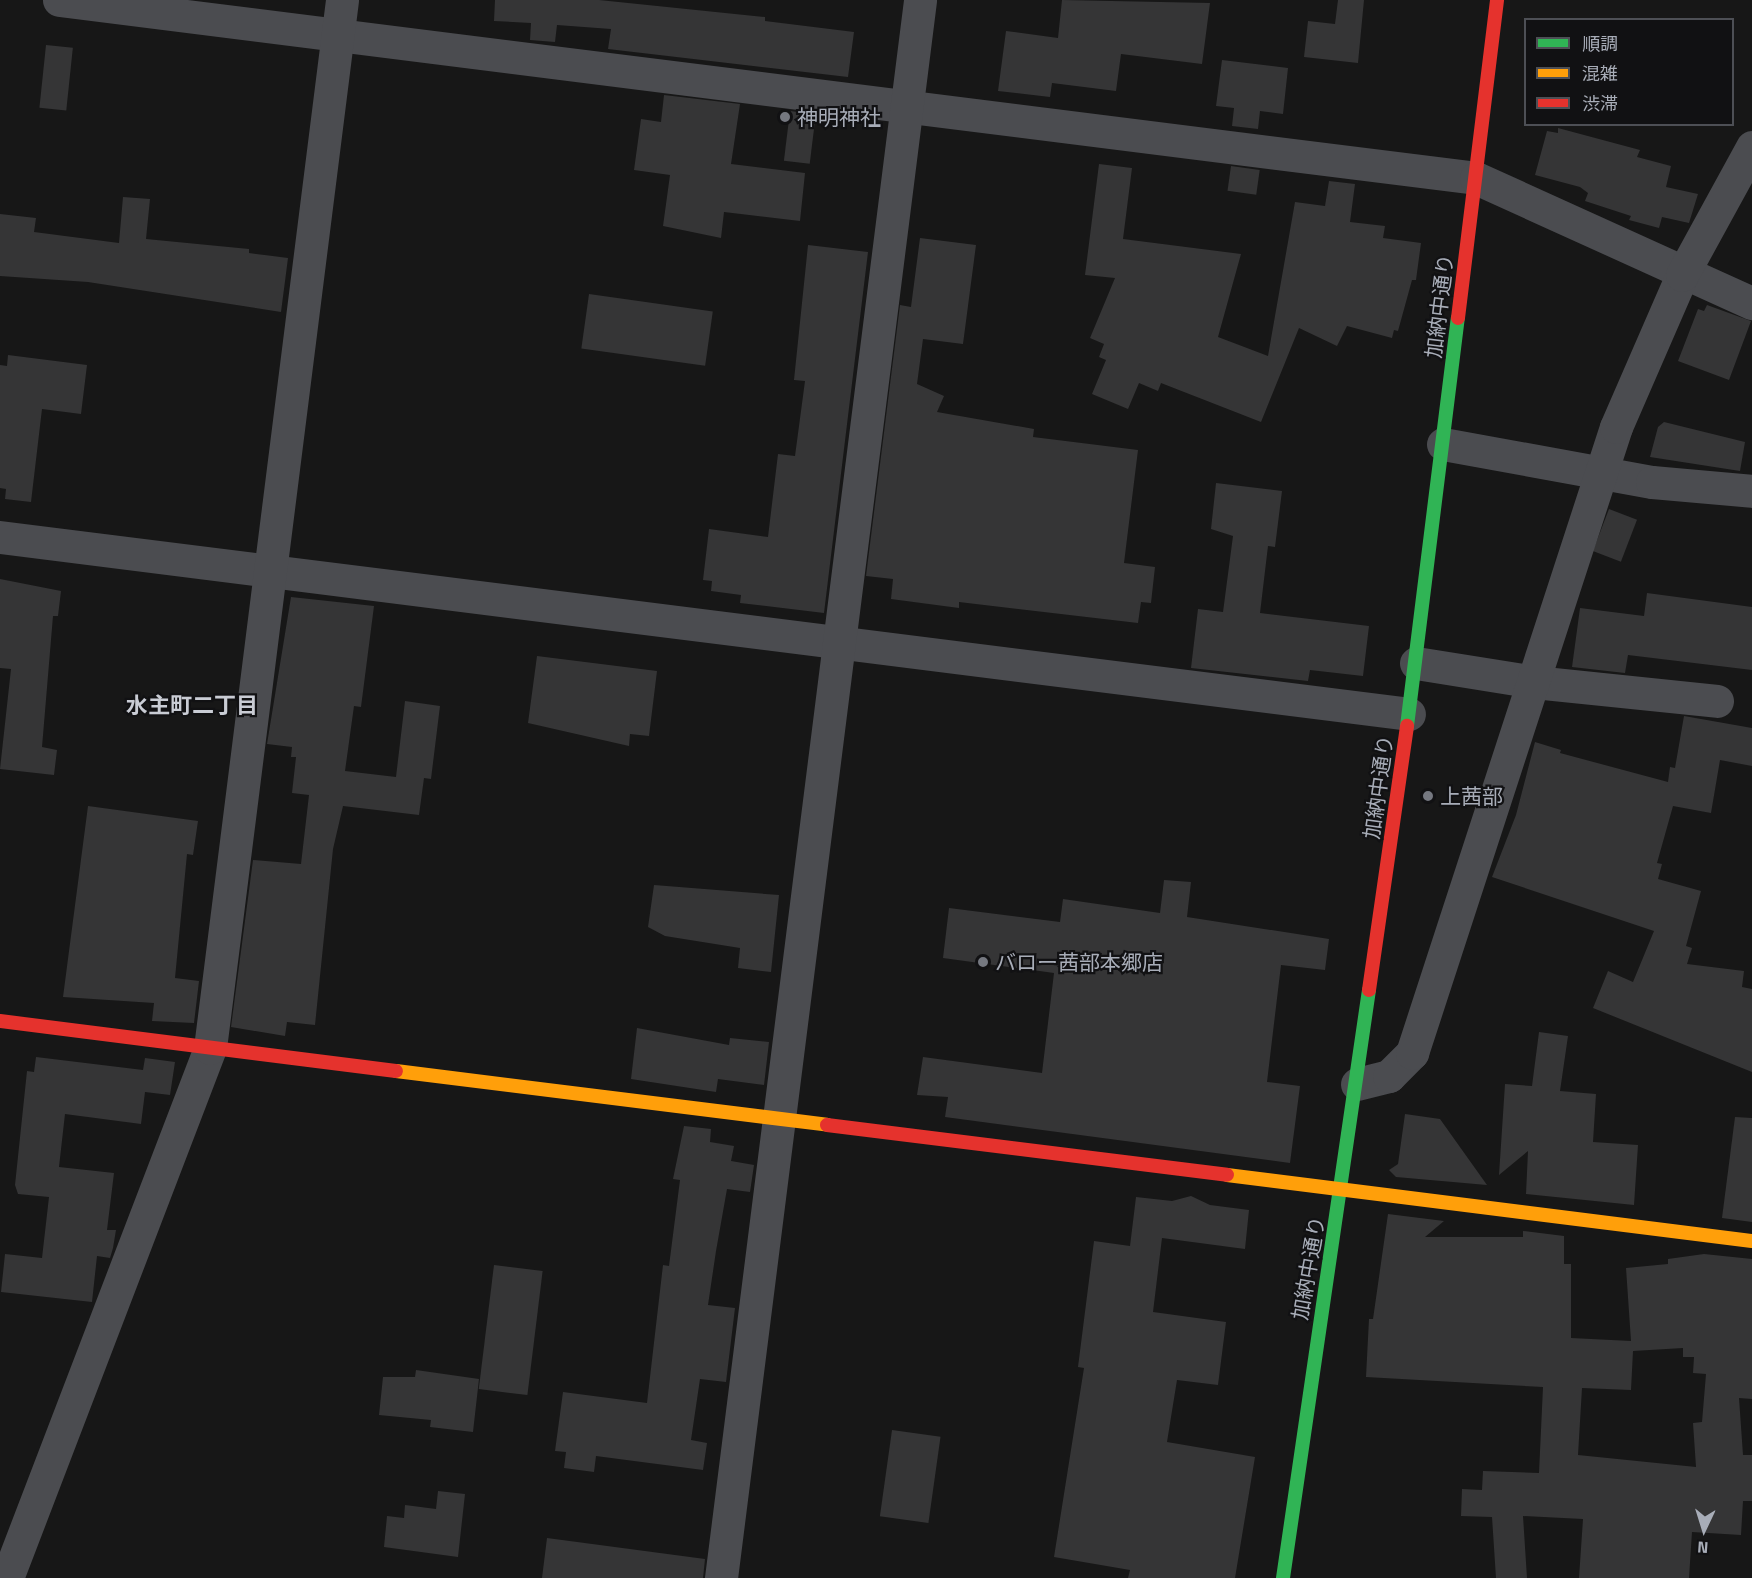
<!DOCTYPE html>
<html>
<head>
<meta charset="utf-8">
<style>
  body { margin:0 }
  #map { position:relative; width:1752px; height:1578px; overflow:hidden; background:#171717; font-family:"Titillium Web","Noto Sans JP",sans-serif }
  div>[style] { position:absolute }
  [style*='--x'] { left:calc(var(--x)*1px); top:calc(var(--y)*1px); width:calc(var(--w)*1px); rotate:calc(var(--a)*1deg) }
  .building>* { inset:0; background:#353536; transform-origin:0 0 }
  .street>* { height:33px; margin:-16.5px; padding:0 16.5px; transform-origin:16.5px; border-radius:16.5px; background:#4b4c50 }
  .fast>* { height:14px; margin:-7px; padding:0 7px; transform-origin:7px; border-radius:7px; background:#30b455 }
  .slow>* { height:14px; margin:-7px; padding:0 7px; transform-origin:7px; border-radius:7px; background:#ff9f0a }
  .jam>* { height:14px; margin:-7px; padding:0 7px; transform-origin:7px; border-radius:7px; background:#e5322d }
  .dots>* { width:16px; height:16px; translate:-50% -50%; box-sizing:border-box; border:3px solid #111113; border-radius:50% }
  span { translate:-50% -50%; white-space:nowrap; text-align:center; line-height:1.15; -webkit-text-stroke:4.5px #111113; paint-order:stroke }
  .poi-label { font-size:21px; color:#a8adb8 }
  .left { translate:0 -50%; text-align:left }
  .street-label { font-size:21px; color:#a8adb8 }
  .neighbourhood-label { font-size:22px; color:#c9ccd4; font-weight:700 }
  .legend { position:absolute; left:1524px; top:18px; width:210px; height:108px; box-sizing:border-box; background:#111113; border:2px solid #4d4f55; margin:0; padding:8px 10px; list-style:none; font-size:18px; color:#a8adb8 }
  .legend li { display:flex; align-items:center; gap:12px; height:30px }
  .legend b { width:30px; border:2px solid #4d4f55 }
  .north { position:absolute; left:1674px; top:1500px; width:60px; height:60px; -webkit-text-stroke:4px #111113; paint-order:stroke; rotate:184deg; font-size:16px; font-weight:700; line-height:24px; text-align:center; color:#a8adb8 }
  .north::after { content:''; display:block; margin:auto; width:21px; height:27px; background:#a8adb8; clip-path:polygon(50% 0,100% 100%,50% 72%,0 100%) }
</style>
</head>
<body>
<div id="map">
  <div class="building">
    <i style="clip-path:polygon(495px 0,599px 0,765px 17px,765px 21px,854px 32px,848px 77px,608px 49px,611px 29px,557px 25px,555px 42px,530px 40px,531px 23px,494px 21px)"></i>
    <i style="clip-path:polygon(1062px 0,1210px 3px,1202px 64px,1121px 54px,1116px 91px,1052px 83px,1050px 97px,998px 91px,1006px 31px,1058px 38px)"></i>
    <i style="clip-path:polygon(1338px 0,1364px 0,1358px 63px,1304px 57px,1308px 21px,1335px 24px)"></i>
    <i style="left:46px;top:45px;width:27px;height:63px;rotate:6deg"></i>
    <i style="clip-path:polygon(1222px 60px,1288px 68px,1283px 114px,1260px 111px,1258px 129px,1232px 126px,1234px 108px,1216px 106px)"></i>
    <i style="clip-path:polygon(664px 95px,740px 104px,731px 164px,805px 173px,800px 221px,724px 212px,721px 238px,663px 226px,670px 175px,634px 170px,641px 119px,661px 122px)"></i>
    <i style="left:790px;top:111px;width:26px;height:50px;rotate:7deg"></i>
    <i style="clip-path:polygon(1558px 128px,1640px 150px,1637px 157px,1671px 166px,1666px 187px,1698px 194px,1689px 223px,1662px 217px,1659px 228px,1629px 220px,1631px 216px,1585px 201px,1588px 193px,1580px 187px,1535px 175px,1547px 131px,1558px 133px)"></i>
    <i style="clip-path:polygon(1099px 164px,1132px 168px,1123px 239px,1241px 254px,1218px 337px,1268px 356px,1295px 202px,1325px 206px,1329px 181px,1355px 184px,1350px 222px,1385px 226px,1383px 238px,1421px 243px,1416px 280px,1412px 280px,1398px 331px,1394px 330px,1392px 338px,1347px 326px,1337px 346px,1299px 328px,1261px 422px,1161px 383px,1158px 391px,1139px 383px,1128px 409px,1092px 394px,1106px 360px,1099px 357px,1104px 344px,1090px 338px,1115px 278px,1085px 275px)"></i>
    <i style="left:1231px;top:166px;width:29px;height:25px;rotate:8deg"></i>
    <i style="clip-path:polygon(123px 197px,150px 199px,146px 239px,249px 249px,249px 253px,288px 258px,281px 312px,88px 282px,0 276px,0 214px,36px 218px,34px 232px,119px 243px)"></i>
    <i style="clip-path:polygon(920px 238px,976px 245px,963px 344px,923px 339px,917px 384px,944px 396px,937px 412px,1034px 429px,1033px 437px,1138px 450px,1124px 563px,1155px 567px,1151px 603px,1141px 602px,1138px 623px,959px 602px,959px 608px,891px 599px,893px 579px,866px 576px,900px 305px,911px 307px)"></i>
    <i style="clip-path:polygon(808px 245px,868px 252px,824px 613px,740px 603px,741px 595px,711px 591px,712px 581px,703px 580px,709px 529px,768px 537px,778px 454px,795px 456px,805px 381px,794px 380px)"></i>
    <i style="left:589px;top:294px;width:125px;height:55px;rotate:8deg"></i>
    <i style="clip-path:polygon(1707px 305px,1751px 321px,1729px 380px,1678px 361px,1698px 309px,1704px 311px)"></i>
    <i style="clip-path:polygon(8px 355px,87px 365px,81px 414px,42px 409px,31px 502px,5px 499px,6px 489px,0 488px,0 365px,7px 366px)"></i>
    <i style="clip-path:polygon(1664px 422px,1745px 442px,1740px 471px,1650px 457px,1658px 427px)"></i>
    <i style="clip-path:polygon(1216px 483px,1282px 491px,1275px 547px,1268px 546px,1260px 613px,1369px 626px,1363px 676px,1310px 670px,1308px 681px,1191px 668px,1198px 609px,1223px 612px,1233px 536px,1211px 529px)"></i>
    <i style="left:1609px;top:509px;width:30px;height:45px;rotate:21deg"></i>
    <i style="clip-path:polygon(0 579px,61px 591px,58px 616px,53px 616px,42px 747px,57px 750px,54px 775px,0 769px,11px 669px,0 668px)"></i>
    <i style="clip-path:polygon(1647px 593px,1752px 607px,1752px 670px,1628px 655px,1625px 673px,1572px 667px,1580px 608px,1644px 616px)"></i>
    <i style="clip-path:polygon(291px 597px,374px 606px,361px 707px,354px 706px,345px 771px,396px 777px,405px 701px,440px 706px,431px 779px,424px 778px,419px 815px,343px 806px,333px 849px,315px 1025px,287px 1022px,285px 1036px,231px 1027px,253px 860px,301px 864px,309px 795px,292px 793px,296px 757px,291px 757px,292px 747px,267px 744px)"></i>
    <i style="clip-path:polygon(537px 656px,657px 671px,649px 736px,630px 734px,629px 746px,528px 723px)"></i>
    <i style="clip-path:polygon(1684px 716px,1752px 728px,1752px 766px,1720px 760px,1711px 813px,1673px 806px,1657px 863px,1662px 864px,1658px 879px,1701px 891px,1686px 946px,1692px 948px,1687px 964px,1744px 971px,1742px 987px,1752px 989px,1752px 1072px,1593px 1008px,1608px 971px,1633px 982px,1654px 931px,1492px 877px,1516px 815px,1535px 742px,1561px 750px,1560px 753px,1668px 782px,1670px 767px,1675px 768px)"></i>
    <i style="clip-path:polygon(88px 806px,198px 821px,193px 855px,187px 854px,175px 978px,199px 981px,194px 1023px,152px 1021px,154px 1003px,63px 997px)"></i>
    <i style="clip-path:polygon(1164px 880px,1191px 882px,1187px 917px,1329px 939px,1325px 970px,1281px 965px,1267px 1082px,1300px 1086px,1290px 1163px,945px 1117px,948px 1097px,917px 1095px,923px 1057px,1042px 1073px,1054px 973px,943px 958px,949px 908px,1060px 922px,1063px 899px,1160px 913px)"></i>
    <i style="clip-path:polygon(654px 885px,779px 895px,771px 972px,738px 968px,740px 948px,665px 936px,648px 927px)"></i>
    <i style="clip-path:polygon(637px 1028px,729px 1045px,730px 1038px,769px 1042px,764px 1085px,718px 1079px,716px 1092px,631px 1079px)"></i>
    <i style="clip-path:polygon(1539px 1032px,1568px 1036px,1560px 1091px,1596px 1094px,1593px 1142px,1638px 1145px,1634px 1205px,1526px 1194px,1528px 1151px,1499px 1175px,1505px 1084px,1532px 1086px)"></i>
    <i style="clip-path:polygon(36px 1057px,143px 1070px,145px 1058px,175px 1062px,170px 1095px,145px 1092px,141px 1124px,65px 1114px,59px 1167px,114px 1173px,107px 1230px,116px 1230px,113px 1248px,110px 1258px,97px 1256px,92px 1302px,1px 1292px,5px 1254px,42px 1258px,49px 1197px,18px 1194px,15px 1185px,27px 1071px,34px 1072px)"></i>
    <i style="clip-path:polygon(1405px 1114px,1440px 1119px,1487px 1185px,1396px 1177px,1389px 1170px,1398px 1164px)"></i>
    <i style="clip-path:polygon(1735px 1117px,1752px 1118px,1752px 1222px,1722px 1218px)"></i>
    <i style="clip-path:polygon(684px 1126px,711px 1129px,710px 1142px,734px 1146px,731px 1161px,754px 1165px,750px 1192px,727px 1189px,716px 1251px,708px 1305px,735px 1308px,726px 1382px,700px 1379px,691px 1440px,707px 1443px,703px 1470px,596px 1456px,594px 1472px,564px 1468px,566px 1452px,555px 1451px,563px 1392px,647px 1403px,663px 1265px,669px 1266px,680px 1180px,673px 1179px)"></i>
    <i style="clip-path:polygon(1191px 1196px,1210px 1205px,1249px 1210px,1245px 1249px,1162px 1238px,1153px 1312px,1226px 1322px,1218px 1385px,1177px 1380px,1167px 1442px,1255px 1457px,1235px 1578px,1128px 1578px,1130px 1570px,1054px 1557px,1084px 1368px,1078px 1367px,1094px 1241px,1130px 1246px,1136px 1197px,1172px 1201px)"></i>
    <i style="clip-path:polygon(evenodd,1388px 1214px,1444px 1221px,1425px 1237px,1523px 1237px,1523px 1231px,1564px 1236px,1564px 1264px,1571px 1264px,1571px 1338px,1631px 1341px,1626px 1268px,1668px 1264px,1668px 1259px,1704px 1254px,1752px 1259px,1752px 1399px,1739px 1398px,1743px 1455px,1752px 1455px,1752px 1501px,1743px 1501px,1741px 1535px,1692px 1532px,1689px 1578px,1579px 1578px,1583px 1519px,1523px 1516px,1527px 1578px,1496px 1578px,1492px 1517px,1461px 1516px,1462px 1489px,1482px 1490px,1483px 1471px,1539px 1473px,1543px 1387px,1366px 1377px,1369px 1319px,1373px 1319px,1388px 1214px,1683px 1348px,1683px 1357px,1694px 1357px,1693px 1373px,1706px 1374px,1702px 1422px,1693px 1423px,1696px 1467px,1578px 1455px,1582px 1388px,1631px 1390px,1633px 1351px,1683px 1348px)"></i>
    <i style="left:494px;top:1265px;width:49px;height:125px;rotate:7deg"></i>
    <i style="clip-path:polygon(416px 1370px,479px 1379px,473px 1432px,430px 1427px,431px 1420px,379px 1415px,383px 1377px,415px 1377px)"></i>
    <i style="left:892px;top:1430px;width:49px;height:87px;rotate:8deg"></i>
    <i style="clip-path:polygon(438px 1491px,465px 1494px,458px 1557px,384px 1547px,387px 1516px,404px 1518px,405px 1505px,436px 1509px)"></i>
    <i style="clip-path:polygon(547px 1538px,705px 1559px,703px 1578px,542px 1578px)"></i>
  </div>
  <div class="street">
    <i style="--x:59;--y:0;--w:1428;--a:7.16"></i>
    <i style="--x:1476;--y:178;--w:303;--a:24.4"></i>
    <i style="--x:1443;--y:444;--w:212;--a:10.3"></i>
    <i style="--x:1652;--y:482;--w:100;--a:5.1"></i>
    <i style="--x:0;--y:537;--w:1420;--a:7.16"></i>
    <i style="--x:1416;--y:663;--w:120;--a:9.1"></i>
    <i style="--x:1534;--y:682;--w:184;--a:5.9"></i>
    <i style="--x:1357;--y:1084;--w:33;--a:-14"></i>
    <i style="--x:1389;--y:1076;--w:33;--a:-45"></i>
    <i style="--x:1412;--y:1053;--w:658;--a:-71.95"></i>
    <i style="--x:1616;--y:427;--w:166;--a:-66.5"></i>
    <i style="--x:1682;--y:275;--w:146;--a:-61.3"></i>
    <i style="--x:7;--y:1578;--w:568;--a:-69.04"></i>
    <i style="--x:210;--y:1048;--w:1056;--a:-82.82"></i>
    <i style="--x:721;--y:1578;--w:1590;--a:-82.81"></i>
  </div>
  <div class="fast">
    <i style="--x:1407;--y:726;--w:411;--a:-82.9"></i>
    <i style="--x:1283;--y:1578;--w:594;--a:-81.68"></i>
  </div>
  <div class="slow">
    <i style="--x:396;--y:1071;--w:434;--a:7.1"></i>
    <i style="--x:1227;--y:1175;--w:529;--a:7.17"></i>
  </div>
  <div class="jam">
    <i style="--x:1458;--y:318;--w:320;--a:-83"></i>
    <i style="--x:1369;--y:990;--w:267;--a:-81.8"></i>
    <i style="--x:0;--y:1021;--w:399;--a:7.2"></i>
    <i style="--x:827;--y:1125;--w:403;--a:7.1"></i>
  </div>
  <div class="dots">
    <i style="left:785px;top:117px;background:#757880"></i>
    <i style="left:1428px;top:796px;background:#757880"></i>
    <i style="left:983px;top:962px;background:#757880"></i>
  </div>
  <div class="poi-label">
    <span class="left" style="left:797px;top:117px">神明神社</span>
    <span class="left" style="left:1440px;top:796px">上茜部</span>
    <span class="left" style="left:995px;top:962px">バロー茜部本郷店</span>
  </div>
  <div class="street-label">
    <span style="left:1439px;top:306px;rotate:-83deg">加納中通り</span>
    <span style="left:1378px;top:787px;rotate:-82deg">加納中通り</span>
    <span style="left:1308px;top:1268px;rotate:-80deg">加納中通り</span>
  </div>
  <div class="neighbourhood-label">
    <span style="left:192px;top:706px">水主町二丁目</span>
  </div>
  <ul class="legend">
  <li><b style="height:8px;background:#30b455"></b>順調</li>
  <li><b style="height:8px;background:#ff9f0a"></b>混雑</li>
  <li><b style="height:8px;background:#e5322d"></b>渋滞</li>
  </ul>
  <div class="north">N</div>
</div>
</body>
</html>
